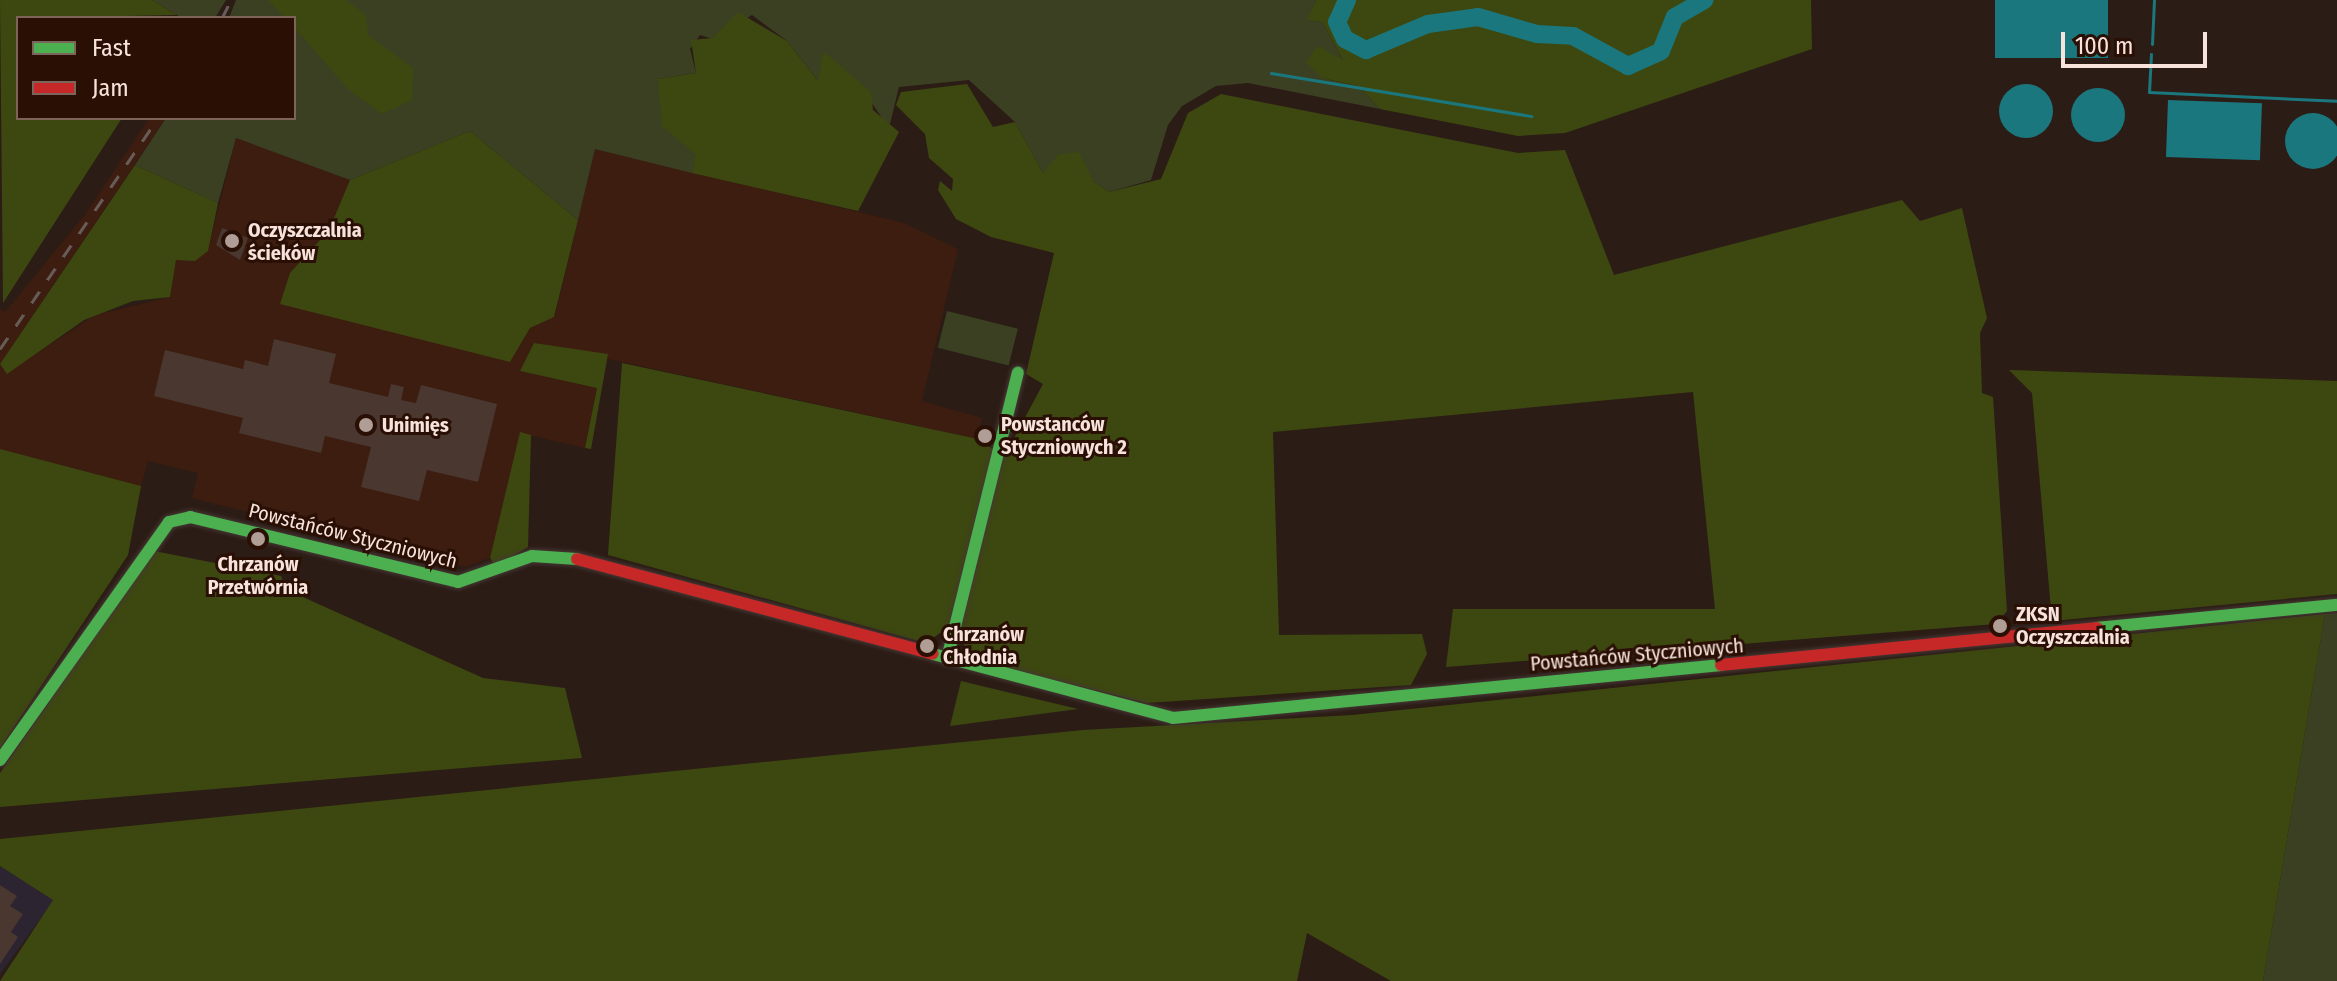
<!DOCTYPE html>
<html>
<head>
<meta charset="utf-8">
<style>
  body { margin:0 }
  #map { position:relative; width:2337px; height:981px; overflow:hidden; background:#2c1c16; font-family:"Fira Sans Condensed",sans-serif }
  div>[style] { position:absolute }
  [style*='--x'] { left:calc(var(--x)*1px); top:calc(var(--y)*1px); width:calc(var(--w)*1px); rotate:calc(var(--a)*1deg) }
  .commercial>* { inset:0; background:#2c2431 }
  .built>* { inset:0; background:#3d1d0f }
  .green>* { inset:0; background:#3a4021; transform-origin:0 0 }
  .forest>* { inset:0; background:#3d4810 }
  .water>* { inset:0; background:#1b777e; transform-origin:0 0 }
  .round { border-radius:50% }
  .stream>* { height:3px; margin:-1.5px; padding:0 1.5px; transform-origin:1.5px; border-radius:1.5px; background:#1b777e }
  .river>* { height:18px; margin:-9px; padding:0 9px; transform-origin:9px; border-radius:9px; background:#1b777e }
  .building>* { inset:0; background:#493730 }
  .roads { filter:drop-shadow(0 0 2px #453834) drop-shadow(0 0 2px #453834) }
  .fast>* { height:12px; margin:-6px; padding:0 6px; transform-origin:6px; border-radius:6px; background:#4caf50 }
  .jam>* { height:12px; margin:-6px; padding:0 6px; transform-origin:6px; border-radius:6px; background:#c62828 }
  .rail>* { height:3px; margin-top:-1.5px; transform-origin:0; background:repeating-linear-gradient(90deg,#675c57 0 14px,transparent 0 28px) }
  .dots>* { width:22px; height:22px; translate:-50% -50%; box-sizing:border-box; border:4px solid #2a0f05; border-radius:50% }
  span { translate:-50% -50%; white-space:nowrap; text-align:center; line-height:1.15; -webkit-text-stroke:6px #2a0f05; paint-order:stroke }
  .poi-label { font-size:20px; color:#f7e3db; font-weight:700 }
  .left { translate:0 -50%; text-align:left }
  .street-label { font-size:20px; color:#f7e3db }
  .legend { position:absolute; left:16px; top:16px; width:280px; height:104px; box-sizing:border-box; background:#2a0f05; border:2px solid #7c645b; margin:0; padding:10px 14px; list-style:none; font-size:24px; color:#f7e3db }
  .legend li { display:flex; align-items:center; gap:16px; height:40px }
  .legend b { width:40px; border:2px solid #7c645b }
  .scale { position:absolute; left:2061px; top:32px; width:146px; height:36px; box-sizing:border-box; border:4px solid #f7e3db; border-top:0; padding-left:10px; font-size:24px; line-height:28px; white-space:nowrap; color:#f7e3db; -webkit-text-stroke:6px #2a0f05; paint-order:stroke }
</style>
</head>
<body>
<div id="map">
  <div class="commercial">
    <i style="clip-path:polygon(0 866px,54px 900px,0 974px)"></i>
  </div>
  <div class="built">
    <i style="clip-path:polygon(149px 118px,166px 118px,0 364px,0 309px,5px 312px,84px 216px)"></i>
    <i style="clip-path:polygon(236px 138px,350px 180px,329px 230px,290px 273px,510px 362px,530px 328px,555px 316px,595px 149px,904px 223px,958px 249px,922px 401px,982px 418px,978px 439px,534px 343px,520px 371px,597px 388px,585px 448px,520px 433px,490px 558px,466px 567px,192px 498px,198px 473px,148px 461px,141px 486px,0 449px,0 365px,7px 373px,95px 315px,170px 297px,176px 260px,208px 250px)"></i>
  </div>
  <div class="green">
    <i style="clip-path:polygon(152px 0,226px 0,215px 18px,182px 18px)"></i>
    <i style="clip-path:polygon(236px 0,1316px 0,1308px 20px,1322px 22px,1344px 62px,1322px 78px,1358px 86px,1380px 109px,1248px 83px,1216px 86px,1182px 106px,1168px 125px,1151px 180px,1109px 192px,1093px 181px,1043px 173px,1015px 122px,969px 80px,899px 87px,889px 128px,869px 99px,822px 60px,819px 82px,787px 41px,752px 15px,713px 39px,700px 35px,690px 49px,696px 73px,658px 79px,662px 105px,697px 155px,692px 173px,595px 149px,578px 220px,470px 131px,350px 180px,236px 138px,218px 203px,135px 165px,166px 118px,294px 118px,294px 18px,229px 18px)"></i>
    <i style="left:947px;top:311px;width:73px;height:38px;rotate:14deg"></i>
    <i style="clip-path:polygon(2337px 613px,2337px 981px,2263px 981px,2325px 614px)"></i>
  </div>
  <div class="forest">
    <i style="clip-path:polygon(0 0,152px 0,177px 15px,18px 18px,18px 118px,122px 118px,3px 303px)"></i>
    <i style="clip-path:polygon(268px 0,346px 0,365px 15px,369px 36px,413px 68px,412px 100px,382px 114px,348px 89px,294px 27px,294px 18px,285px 18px)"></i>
    <i style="clip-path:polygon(1316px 0,1811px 0,1812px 49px,1565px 133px,1518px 136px,1380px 109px,1358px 86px,1322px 78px,1306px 62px,1318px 46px,1343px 60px,1322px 22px,1307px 20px)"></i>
    <i style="clip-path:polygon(738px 12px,787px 41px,818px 81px,823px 52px,829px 56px,871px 92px,873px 110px,899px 132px,858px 211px,692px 173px,696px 155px,662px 126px,658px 79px,696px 73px,691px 40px,713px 38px)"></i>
    <i style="clip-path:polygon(967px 84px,993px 127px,1015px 122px,1043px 173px,1058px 155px,1079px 152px,1093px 181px,1109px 192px,1161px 179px,1188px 113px,1221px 94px,1518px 153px,1565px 150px,1614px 275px,1902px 200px,1920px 221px,1962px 208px,1987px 318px,1980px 333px,1982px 393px,1993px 397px,2007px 611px,1996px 624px,1446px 667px,1453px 609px,1715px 609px,1693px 392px,1273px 432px,1279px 635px,1422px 634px,1427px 654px,1411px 685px,1147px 703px,969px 658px,958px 629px,950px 626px,926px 643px,608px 555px,622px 363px,978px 439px,1004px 457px,1043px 384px,1026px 374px,1054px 253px,991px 237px,956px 219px,938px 190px,940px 181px,952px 191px,953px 179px,929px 158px,925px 134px,896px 105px,901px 92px)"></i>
    <i style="clip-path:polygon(470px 131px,578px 220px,554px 317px,530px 328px,510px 362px,280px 304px,290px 273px,329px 230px,350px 180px)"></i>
    <i style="clip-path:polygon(135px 165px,218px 203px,208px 251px,195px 261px,176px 260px,170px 297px,133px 301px,84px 320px,7px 374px,0 364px)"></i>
    <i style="clip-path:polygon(534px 343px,608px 354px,591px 449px,585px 448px,597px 388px,520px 371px)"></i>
    <i style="clip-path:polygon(2009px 370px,2337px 381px,2337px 594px,2052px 621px,2032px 393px)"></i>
    <i style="clip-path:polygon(520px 432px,531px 435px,528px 547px,495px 566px,490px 558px)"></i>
    <i style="clip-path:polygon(0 449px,141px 486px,128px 555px,0 748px)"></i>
    <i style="clip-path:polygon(154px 551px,281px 576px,285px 589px,483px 678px,565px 688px,582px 758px,0 807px,0 773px)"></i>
    <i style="clip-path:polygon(2325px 614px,2263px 981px,1391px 981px,1307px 933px,1297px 981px,0 981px,53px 900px,0 866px,0 839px,1083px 730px,1352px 715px)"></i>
    <i style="clip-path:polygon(961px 681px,1078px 709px,950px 726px)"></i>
  </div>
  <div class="water">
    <i style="left:1995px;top:0;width:113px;height:58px"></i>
    <i class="round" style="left:1999px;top:84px;width:54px;height:54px"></i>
    <i class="round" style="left:2071px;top:88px;width:54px;height:54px"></i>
    <i style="left:2168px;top:100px;width:94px;height:57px;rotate:2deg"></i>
    <i class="round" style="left:2285px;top:113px;width:56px;height:56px"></i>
  </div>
  <div class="stream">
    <i style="--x:2152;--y:44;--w:44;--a:-87.4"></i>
    <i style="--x:2151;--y:54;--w:38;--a:93"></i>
    <i style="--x:2149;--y:92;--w:188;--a:2.7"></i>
    <i style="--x:1271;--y:73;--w:264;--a:9.4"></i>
  </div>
  <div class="river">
    <i style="--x:1347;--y:0;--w:24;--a:114"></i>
    <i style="--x:1337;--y:22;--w:19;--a:65"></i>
    <i style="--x:1345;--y:39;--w:24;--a:28"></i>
    <i style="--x:1366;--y:50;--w:67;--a:-22.8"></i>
    <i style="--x:1428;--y:24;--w:50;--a:-8"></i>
    <i style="--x:1478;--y:17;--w:61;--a:16.1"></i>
    <i style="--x:1537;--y:34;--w:36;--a:3"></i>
    <i style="--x:1573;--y:36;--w:63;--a:28.6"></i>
    <i style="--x:1628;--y:66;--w:36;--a:-24"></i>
    <i style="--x:1661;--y:51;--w:37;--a:-68"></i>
    <i style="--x:1675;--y:17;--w:34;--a:-30"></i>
  </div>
  <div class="building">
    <i style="clip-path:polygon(222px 228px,248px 238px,240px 260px,216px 245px)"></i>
    <i style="clip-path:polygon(274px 339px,336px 354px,329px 383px,388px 397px,391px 384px,404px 387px,401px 400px,416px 403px,421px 385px,497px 404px,478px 482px,427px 470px,419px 501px,361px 487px,371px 447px,325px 436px,321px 453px,239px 433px,243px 418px,154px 396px,165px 350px,243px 369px,245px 360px,268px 366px)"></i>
    <i style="clip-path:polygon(0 885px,17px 896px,10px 906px,23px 914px,11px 932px,18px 937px,0 964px)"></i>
  </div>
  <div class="roads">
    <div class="fast">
      <i style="--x:2097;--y:628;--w:241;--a:-5.5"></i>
      <i style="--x:933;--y:654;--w:248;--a:14.9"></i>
      <i style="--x:1173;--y:718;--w:551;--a:-5.52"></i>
      <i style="--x:947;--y:659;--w:295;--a:-76.1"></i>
      <i style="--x:0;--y:760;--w:292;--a:-54.6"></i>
      <i style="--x:169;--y:522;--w:22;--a:-13"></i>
      <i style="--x:190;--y:517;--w:276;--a:13.6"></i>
      <i style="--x:458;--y:582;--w:78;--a:-19.4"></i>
      <i style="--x:532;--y:556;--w:45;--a:3.8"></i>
    </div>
    <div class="jam">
      <i style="--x:577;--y:559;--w:368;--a:14.9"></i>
      <i style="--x:1721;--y:665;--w:378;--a:-5.6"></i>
    </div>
  </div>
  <div class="rail">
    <i style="--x:222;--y:18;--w:20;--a:-63"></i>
    <i style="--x:0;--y:349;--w:280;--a:-55.6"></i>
  </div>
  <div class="dots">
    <i style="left:232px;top:241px;background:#b09d96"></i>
    <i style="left:366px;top:425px;background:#b09d96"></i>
    <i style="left:985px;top:436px;background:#b09d96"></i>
    <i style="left:258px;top:539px;background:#b09d96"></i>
    <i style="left:2000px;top:626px;background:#b09d96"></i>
    <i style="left:927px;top:646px;background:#b09d96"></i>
  </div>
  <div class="poi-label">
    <span class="left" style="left:248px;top:242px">Oczyszczalnia<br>ścieków</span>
    <span class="left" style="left:1001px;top:436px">Powstanców<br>Styczniowych 2</span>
    <span class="left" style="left:382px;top:425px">Unimięs</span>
    <span style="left:258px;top:576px">Chrzanów<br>Przetwórnia</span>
    <span class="left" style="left:2016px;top:626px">ZKSN<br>Oczyszczalnia</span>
    <span class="left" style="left:943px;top:646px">Chrzanów<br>Chłodnia</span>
  </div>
  <div class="street-label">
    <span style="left:353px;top:536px;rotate:14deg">Powstańców Styczniowych</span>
    <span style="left:1637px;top:655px;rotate:-5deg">Powstańców Styczniowych</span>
  </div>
  <ul class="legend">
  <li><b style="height:10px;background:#4caf50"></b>Fast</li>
  <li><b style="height:10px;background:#c62828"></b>Jam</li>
  </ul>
  <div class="scale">100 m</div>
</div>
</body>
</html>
